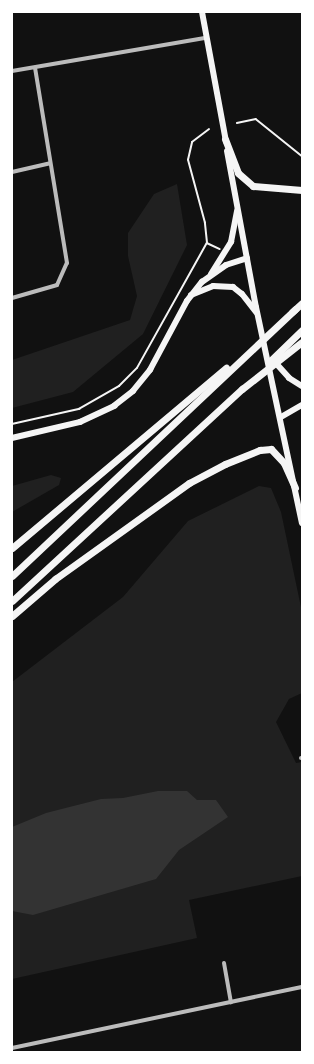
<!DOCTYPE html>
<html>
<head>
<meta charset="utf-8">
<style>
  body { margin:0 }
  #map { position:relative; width:314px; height:1064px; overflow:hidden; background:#111; font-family:"IBM Plex Serif",serif }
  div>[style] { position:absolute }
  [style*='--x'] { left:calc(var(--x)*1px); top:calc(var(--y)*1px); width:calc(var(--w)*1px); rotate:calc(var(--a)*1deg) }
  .green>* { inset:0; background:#202020 }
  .water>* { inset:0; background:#333 }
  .path>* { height:1.5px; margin:-0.75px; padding:0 0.75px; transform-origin:0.75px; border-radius:0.75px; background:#f5f5f5 }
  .minor>* { height:4px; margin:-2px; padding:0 2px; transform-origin:2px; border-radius:2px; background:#bcbcbc }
  .secondary>* { height:5.5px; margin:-2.75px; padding:0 2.75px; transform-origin:2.75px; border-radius:2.75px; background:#f5f5f5 }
  .primary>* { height:6px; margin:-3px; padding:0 3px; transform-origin:3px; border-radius:3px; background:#f5f5f5 }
  .motorway>* { height:7px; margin:-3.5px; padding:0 3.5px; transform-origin:3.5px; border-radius:3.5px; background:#f5f5f5 }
  span { translate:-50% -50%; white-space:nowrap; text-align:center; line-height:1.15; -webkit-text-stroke:4px #fff; paint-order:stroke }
  .frame { position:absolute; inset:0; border:13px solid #fff; pointer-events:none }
</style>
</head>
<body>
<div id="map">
  <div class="green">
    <i style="clip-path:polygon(177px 184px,187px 245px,143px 334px,73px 392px,12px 408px,12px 360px,130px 320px,137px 296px,128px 256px,128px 233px,154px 194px)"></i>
    <i style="clip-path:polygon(51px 475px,61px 478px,59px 485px,12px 512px,12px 486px)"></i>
    <i style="clip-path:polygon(259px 486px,271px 488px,281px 512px,302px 612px,302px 693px,289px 699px,276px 722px,296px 763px,302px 762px,302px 876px,189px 900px,197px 938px,12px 979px,12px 682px,123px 597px,188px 521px)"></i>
  </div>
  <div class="water">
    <i style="clip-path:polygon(158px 791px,187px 791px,197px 800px,216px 800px,228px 817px,179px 850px,156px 879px,33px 915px,12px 911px,12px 827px,46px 813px,101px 799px,123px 798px)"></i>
  </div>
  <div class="path">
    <i style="--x:237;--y:123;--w:19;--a:-12"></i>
    <i style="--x:256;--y:119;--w:59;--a:38.8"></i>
    <i style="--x:207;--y:243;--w:14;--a:25"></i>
    <i style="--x:12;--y:424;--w:69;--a:-12.6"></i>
    <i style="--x:79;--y:409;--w:46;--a:-29.9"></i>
    <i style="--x:119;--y:386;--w:25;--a:-45"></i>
    <i style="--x:137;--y:368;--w:143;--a:-60.8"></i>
    <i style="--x:207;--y:243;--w:20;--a:-96"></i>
    <i style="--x:205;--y:223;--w:65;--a:-105.1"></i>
    <i style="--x:188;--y:160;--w:18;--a:-77"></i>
    <i style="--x:192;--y:142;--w:21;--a:-37"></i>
  </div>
  <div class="minor">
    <i style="--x:12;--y:71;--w:197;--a:-9.7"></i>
    <i style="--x:12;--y:172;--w:39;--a:-13"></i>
    <i style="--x:12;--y:298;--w:47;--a:-16.1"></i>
    <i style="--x:57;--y:285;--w:24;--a:-66"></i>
    <i style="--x:67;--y:263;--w:198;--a:-99.3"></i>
    <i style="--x:301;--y:758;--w:1;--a:0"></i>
    <i style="--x:224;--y:963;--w:40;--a:80"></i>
    <i style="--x:12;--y:1048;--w:296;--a:-11.9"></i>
  </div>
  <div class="secondary">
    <i style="--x:12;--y:438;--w:70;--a:-13.2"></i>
    <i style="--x:80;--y:422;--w:38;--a:-25"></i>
    <i style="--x:114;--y:406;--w:24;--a:-38"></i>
    <i style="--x:133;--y:391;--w:27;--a:-51"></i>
    <i style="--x:150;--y:370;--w:78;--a:-61.8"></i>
    <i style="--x:187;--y:301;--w:24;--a:-52"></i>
    <i style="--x:202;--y:282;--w:29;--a:-35"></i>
    <i style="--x:226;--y:265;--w:22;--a:-18"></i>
  </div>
  <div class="primary">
    <i style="--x:202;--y:12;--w:132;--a:79.5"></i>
    <i style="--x:227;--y:151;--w:159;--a:79.5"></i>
    <i style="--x:256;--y:307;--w:221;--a:78"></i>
    <i style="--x:211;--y:274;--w:38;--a:-58"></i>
    <i style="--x:231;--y:242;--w:32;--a:-79"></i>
    <i style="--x:191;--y:295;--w:24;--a:-22"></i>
    <i style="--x:213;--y:286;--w:20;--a:3"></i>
    <i style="--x:233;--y:287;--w:11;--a:38"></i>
    <i style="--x:242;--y:294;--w:23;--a:52"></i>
    <i style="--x:273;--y:360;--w:24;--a:48"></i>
    <i style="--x:289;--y:378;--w:15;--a:32"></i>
    <i style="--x:281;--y:417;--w:24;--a:-30"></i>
  </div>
  <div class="motorway">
    <i style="--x:225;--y:139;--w:36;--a:69"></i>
    <i style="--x:238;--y:173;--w:20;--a:41"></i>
    <i style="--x:253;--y:186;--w:49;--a:4.7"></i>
    <i style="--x:292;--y:312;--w:13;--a:-42"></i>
    <i style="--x:269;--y:362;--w:46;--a:-44.1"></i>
    <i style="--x:12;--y:548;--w:280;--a:-40.1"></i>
    <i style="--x:12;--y:576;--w:389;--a:-43.3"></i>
    <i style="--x:12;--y:601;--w:313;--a:-42.7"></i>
    <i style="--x:242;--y:389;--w:76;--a:-38.1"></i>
    <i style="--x:12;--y:616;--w:57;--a:-40.7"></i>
    <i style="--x:55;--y:579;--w:165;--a:-35.6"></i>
    <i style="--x:189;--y:483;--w:41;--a:-27.8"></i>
    <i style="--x:225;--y:464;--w:38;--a:-22"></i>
    <i style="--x:260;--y:450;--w:11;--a:-5"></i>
    <i style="--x:271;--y:449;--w:19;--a:47"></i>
    <i style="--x:284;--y:463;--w:27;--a:66"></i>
  </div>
  <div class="frame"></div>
</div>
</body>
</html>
